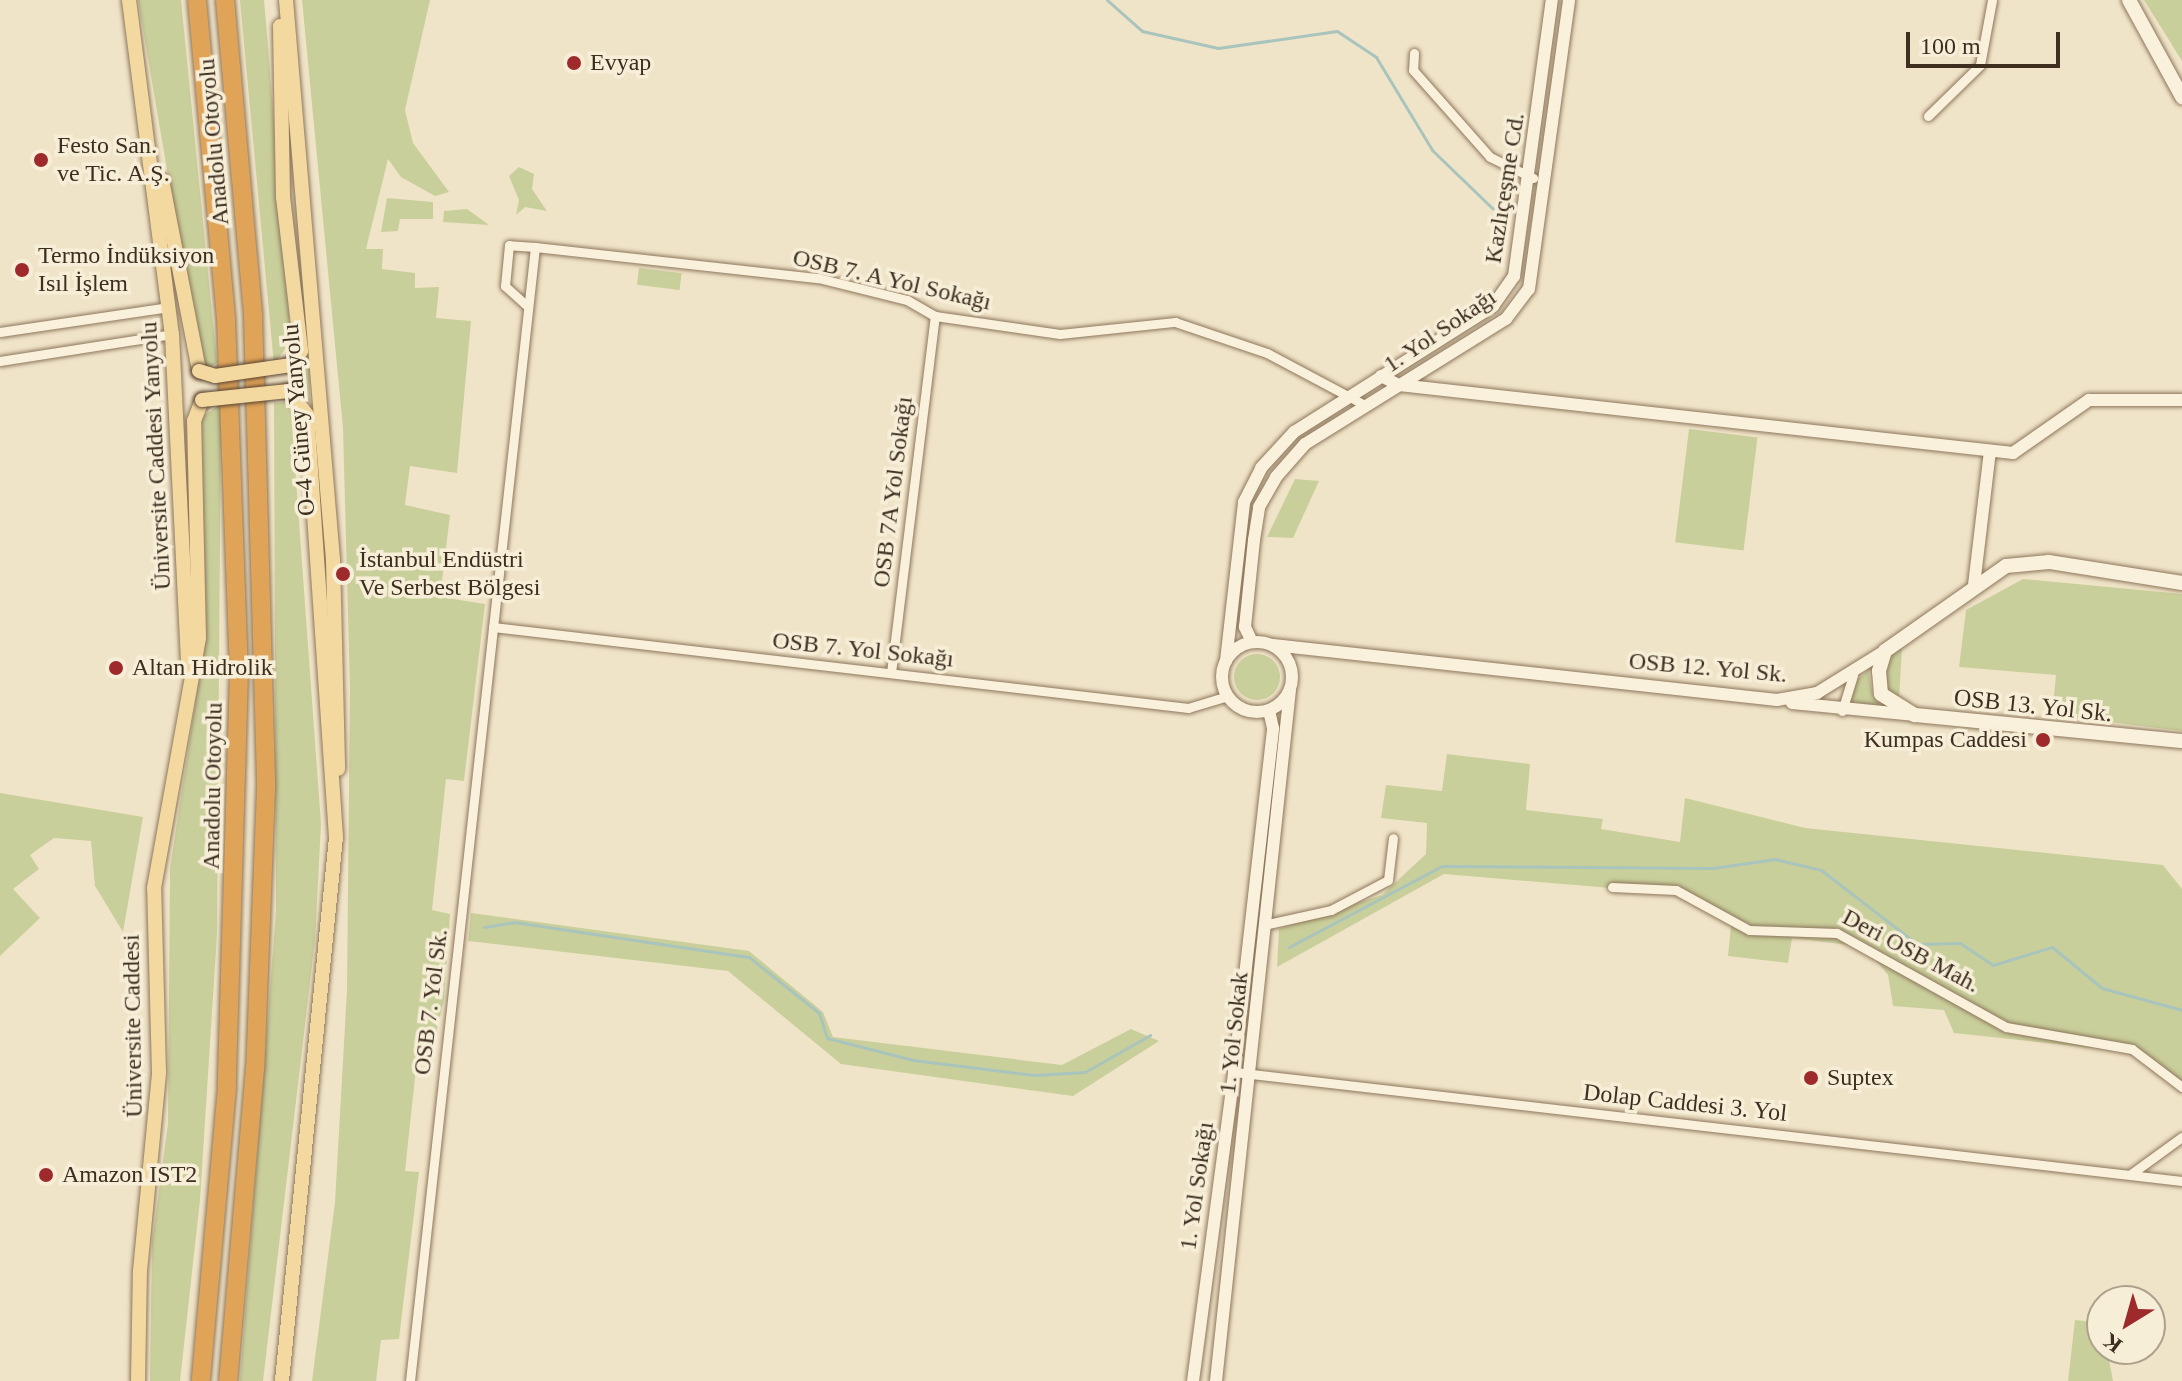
<!DOCTYPE html>
<html>
<head>
<meta charset="utf-8">
<style>
  body { margin:0 }
  #map { position:relative; width:2182px; height:1381px; overflow:hidden; background:#f0e4c8; font-family:"Times New Roman",serif }
  div>[style] { position:absolute }
  [style*='--x'] { left:calc(var(--x)*1px); top:calc(var(--y)*1px); width:calc(var(--w)*1px); rotate:calc(var(--a)*1deg) }
  .green>* { inset:0; background:#c9cf9b; transform-origin:0 0 }
  .round { border-radius:50% }
  .stream>* { height:3px; margin:-1.5px; padding:0 1.5px; transform-origin:1.5px; border-radius:1.5px; background:#a9c4bc }
  .roads { filter:drop-shadow(0 0 2px #8d765c) drop-shadow(0 0 2px #8d765c) }
  .minor>* { height:9px; margin:-4.5px; padding:0 4.5px; transform-origin:4.5px; border-radius:4.5px; background:#faf1dc }
  .tertiary>* { height:12px; margin:-6px; padding:0 6px; transform-origin:6px; border-radius:6px; background:#faf1dc }
  .tertiary>.ring { margin:-6px; padding:0; box-sizing:content-box; background:none; border:12px solid #faf1dc; border-radius:50% }
  .secondary>* { height:14px; margin:-7px; padding:0 7px; transform-origin:7px; border-radius:7px; background:#faf1dc }
  .primary>* { height:14px; margin:-7px; padding:0 7px; transform-origin:7px; border-radius:7px; background:#f3d9a0 }
  .motorway>* { height:18px; margin:-9px; padding:0 9px; transform-origin:9px; border-radius:9px; background:#e0a458 }
  .bridges { filter:drop-shadow(0 0 2px #5b4430) drop-shadow(0 0 2px #5b4430) }
  .primary-bridge>* { height:14px; margin:-7px; padding:0 7px; transform-origin:7px; border-radius:7px; background:#f3d9a0 }
  .dots>* { width:22px; height:22px; translate:-50% -50%; box-sizing:border-box; border:4px solid #f7eed8; border-radius:50% }
  span { translate:-50% -50%; white-space:nowrap; text-align:center; line-height:1.15; -webkit-text-stroke:7px #f7eed8; paint-order:stroke }
  .poi-label { font-size:24px; color:#3d2e20 }
  .left { translate:0 -50%; text-align:left }
  .right { translate:-100% -50%; text-align:right }
  .street-label { font-size:24px; color:#3d2e20 }
  .north { position:absolute; left:2086px; top:1285px; width:80px; height:80px; box-sizing:border-box; background:#f7eed8; border:2px solid #ada18e; border-radius:50%; rotate:217deg; font-size:22px; font-weight:700; line-height:32px; text-align:center; color:#3d2e20 }
  .north::after { content:''; display:block; margin:auto; width:28px; height:36px; background:#9e2a2b; clip-path:polygon(50% 0,100% 100%,50% 72%,0 100%) }
  .scale { position:absolute; left:1906px; top:32px; width:154px; height:36px; box-sizing:border-box; border:4px solid #3d2e20; border-top:0; padding-left:10px; font-size:24px; line-height:28px; white-space:nowrap; color:#3d2e20; -webkit-text-stroke:6px #f7eed8; paint-order:stroke }
</style>
</head>
<body>
<div id="map">
  <div class="green">
    <i style="clip-path:polygon(138px 0,181px 0,217px 363px,209px 368px,199px 357px)"></i>
    <i style="clip-path:polygon(240px 0,264px 0,268px 46px,289px 317px,289px 343px,274px 365px)"></i>
    <i style="clip-path:polygon(302px 0,430px 0,405px 110px,413px 143px,449px 192px,435px 196px,401px 177px,388px 159px,366px 249px,383px 249px,382px 269px,415px 273px,415px 288px,439px 287px,436px 318px,471px 321px,457px 473px,410px 466px,405px 505px,450px 515px,440px 597px,485px 604px,464px 781px,446px 779px,432px 910px,450px 914px,444px 1000px,430px 1058px,417px 1059px,405px 1171px,419px 1172px,399px 1339px,381px 1340px,376px 1381px,312px 1381px,335px 1202px,347px 990px,350px 689px,343px 428px)"></i>
    <i style="clip-path:polygon(2144px 0,2182px 0,2182px 61px)"></i>
    <i style="clip-path:polygon(519px 167px,534px 174px,532px 189px,547px 211px,525px 207px,516px 215px,519px 200px,509px 176px)"></i>
    <i style="clip-path:polygon(387px 198px,433px 202px,433px 219px,400px 219px,398px 231px,381px 232px)"></i>
    <i style="clip-path:polygon(467px 209px,489px 225px,443px 222px,444px 211px)"></i>
    <i style="left:639px;top:268px;width:43px;height:17px;rotate:7deg"></i>
    <i style="clip-path:polygon(309px 350px,310px 402px,294px 382px)"></i>
    <i style="clip-path:polygon(284px 402px,291px 411px,321px 824px,315px 940px,263px 1381px,240px 1381px,276px 911px,274px 403px)"></i>
    <i style="clip-path:polygon(221px 404px,217px 934px,200px 1200px,180px 1381px,150px 1381px,152px 1242px,168px 1124px,170px 868px,203px 653px,202px 417px)"></i>
    <i style="left:1689px;top:429px;width:69px;height:114px;rotate:7deg"></i>
    <i style="clip-path:polygon(1295px 479px,1319px 481px,1293px 538px,1267px 537px)"></i>
    <i style="clip-path:polygon(2023px 579px,2182px 594px,2182px 731px,2052px 715px,2056px 675px,1959px 667px,1966px 610px)"></i>
    <i style="clip-path:polygon(1902px 646px,1899px 701px,1883px 685px,1888px 658px)"></i>
    <i class="round" style="left:1234px;top:654px;width:46px;height:46px"></i>
    <i style="clip-path:polygon(1868px 670px,1873px 696px,1885px 710px,1847px 705px,1846px 691px)"></i>
    <i style="clip-path:polygon(1447px 754px,1530px 764px,1526px 810px,1603px 819px,1601px 829px,1680px 842px,1685px 798px,1805px 828px,2163px 865px,2182px 889px,2182px 1086px,2140px 1053px,1954px 1033px,1944px 1010px,1893px 1006px,1888px 975px,1865px 947px,1792px 938px,1788px 963px,1728px 956px,1731px 926px,1682px 894px,1444px 874px,1277px 967px,1279px 929px,1382px 895px,1426px 854px,1427px 823px,1381px 818px,1386px 785px,1442px 791px)"></i>
    <i style="clip-path:polygon(0 793px,143px 817px,123px 932px,95px 886px,91px 841px,54px 838px,30px 855px,39px 869px,13px 889px,40px 918px,0 956px)"></i>
    <i style="clip-path:polygon(471px 913px,749px 951px,823px 1012px,833px 1037px,1062px 1065px,1131px 1029px,1159px 1041px,1073px 1096px,841px 1064px,728px 971px,468px 941px)"></i>
    <i style="clip-path:polygon(2075px 1320px,2102px 1323px,2113px 1381px,2068px 1381px)"></i>
  </div>
  <div class="stream">
    <i style="--x:1107;--y:0;--w:47;--a:41.5"></i>
    <i style="--x:1142;--y:31;--w:78;--a:12.6"></i>
    <i style="--x:1218;--y:48;--w:120;--a:-8.1"></i>
    <i style="--x:1337;--y:31;--w:47;--a:33.7"></i>
    <i style="--x:1376;--y:57;--w:109;--a:58.9"></i>
    <i style="--x:1432;--y:150;--w:85;--a:44"></i>
    <i style="--x:484;--y:927;--w:30;--a:-9"></i>
    <i style="--x:514;--y:922;--w:238;--a:8.5"></i>
    <i style="--x:749;--y:957;--w:90;--a:38.7"></i>
    <i style="--x:819;--y:1013;--w:26;--a:72"></i>
    <i style="--x:827;--y:1038;--w:89;--a:14.3"></i>
    <i style="--x:913;--y:1060;--w:122;--a:7.1"></i>
    <i style="--x:1034;--y:1075;--w:51;--a:-3.4"></i>
    <i style="--x:1085;--y:1072;--w:75;--a:-29.6"></i>
    <i style="--x:1289;--y:947;--w:173;--a:-27.9"></i>
    <i style="--x:1442;--y:866;--w:271;--a:0.4"></i>
    <i style="--x:1713;--y:868;--w:63;--a:-8.3"></i>
    <i style="--x:1775;--y:859;--w:47;--a:13.4"></i>
    <i style="--x:1821;--y:870;--w:121;--a:37.6"></i>
    <i style="--x:1917;--y:944;--w:43;--a:-1.3"></i>
    <i style="--x:1960;--y:943;--w:40;--a:34"></i>
    <i style="--x:1993;--y:965;--w:62;--a:-17"></i>
    <i style="--x:2052;--y:947;--w:65;--a:39.4"></i>
    <i style="--x:2102;--y:988;--w:83;--a:15.4"></i>
  </div>
  <div class="roads">
    <div class="minor">
      <i style="--x:1414;--y:53;--w:17;--a:93"></i>
      <i style="--x:1413;--y:70;--w:116;--a:48.5"></i>
      <i style="--x:1490;--y:157;--w:48;--a:26"></i>
      <i style="--x:1928;--y:116;--w:73;--a:-44.4"></i>
      <i style="--x:1980;--y:65;--w:66;--a:-79.5"></i>
      <i style="--x:535;--y:247;--w:285;--a:6.3"></i>
      <i style="--x:818;--y:278;--w:92;--a:13.9"></i>
      <i style="--x:907;--y:300;--w:32;--a:30"></i>
      <i style="--x:935;--y:316;--w:126;--a:8.2"></i>
      <i style="--x:1060;--y:334;--w:116;--a:-6"></i>
      <i style="--x:1175;--y:322;--w:97;--a:18.6"></i>
      <i style="--x:1267;--y:353;--w:111;--a:28"></i>
      <i style="--x:0;--y:332;--w:171;--a:-8.4"></i>
      <i style="--x:0;--y:361;--w:174;--a:-8.9"></i>
      <i style="--x:493;--y:627;--w:700;--a:6.65"></i>
      <i style="--x:1188;--y:708;--w:42;--a:-16.7"></i>
      <i style="--x:891;--y:673;--w:360;--a:-83"></i>
      <i style="--x:1842;--y:711;--w:38;--a:-73"></i>
      <i style="--x:1612;--y:887;--w:64;--a:2.7"></i>
      <i style="--x:1676;--y:890;--w:83;--a:28.7"></i>
      <i style="--x:1749;--y:930;--w:88;--a:2"></i>
      <i style="--x:1837;--y:933;--w:193;--a:29.1"></i>
      <i style="--x:2006;--y:1027;--w:128;--a:9.9"></i>
      <i style="--x:2132;--y:1049;--w:63;--a:37.2"></i>
      <i style="--x:1268;--y:924;--w:65;--a:-12.5"></i>
      <i style="--x:1331;--y:910;--w:64;--a:-27.8"></i>
      <i style="--x:1388;--y:880;--w:42;--a:-83.2"></i>
      <i style="--x:1234;--y:1072;--w:954;--a:6.56"></i>
      <i style="--x:2131;--y:1174;--w:63;--a:-36"></i>
      <i style="--x:410;--y:1381;--w:1141;--a:-83.71"></i>
      <i style="--x:535;--y:247;--w:26;--a:-176"></i>
      <i style="--x:509;--y:245;--w:41;--a:95.6"></i>
      <i style="--x:505;--y:286;--w:31;--a:42"></i>
    </div>
    <div class="tertiary">
      <i style="--x:1381;--y:376;--w:20;--a:27"></i>
      <i style="--x:1399;--y:385;--w:618;--a:6.32"></i>
      <i style="--x:2013;--y:453;--w:93;--a:-34.9"></i>
      <i style="--x:2089;--y:400;--w:93;--a:0"></i>
      <i style="--x:1974;--y:585;--w:135;--a:-83.2"></i>
      <i style="--x:1252;--y:642;--w:17;--a:-115"></i>
      <i style="--x:1245;--y:627;--w:87;--a:-84.1"></i>
      <i style="--x:1254;--y:540;--w:33;--a:-81"></i>
      <i style="--x:1259;--y:507;--w:34;--a:-60"></i>
      <i style="--x:1276;--y:477;--w:44;--a:-48.7"></i>
      <i style="--x:1305;--y:444;--w:237;--a:-31.9"></i>
      <i style="--x:1506;--y:319;--w:38;--a:-53"></i>
      <i style="--x:1529;--y:289;--w:292;--a:-82.1"></i>
      <i class="ring" style="left:1222px;top:642px;width:58px;height:58px"></i>
      <i style="--x:1273;--y:645;--w:507;--a:6.23"></i>
      <i style="--x:1777;--y:700;--w:41;--a:-9.9"></i>
      <i style="--x:1817;--y:693;--w:80;--a:-31.7"></i>
      <i style="--x:1226;--y:661;--w:160;--a:-83.5"></i>
      <i style="--x:1244;--y:502;--w:38;--a:-63"></i>
      <i style="--x:1261;--y:468;--w:49;--a:-47.5"></i>
      <i style="--x:1294;--y:432;--w:236;--a:-32.3"></i>
      <i style="--x:1493;--y:306;--w:37;--a:-55"></i>
      <i style="--x:1514;--y:276;--w:279;--a:-82.2"></i>
      <i style="--x:1792;--y:703;--w:124;--a:5.6"></i>
      <i style="--x:1193;--y:1381;--w:312;--a:-82.4"></i>
      <i style="--x:1234;--y:1072;--w:346;--a:-83.5"></i>
      <i style="--x:1273;--y:728;--w:18;--a:-103"></i>
      <i style="--x:1216;--y:1381;--w:695;--a:-83.89"></i>
    </div>
    <div class="secondary">
      <i style="--x:2129;--y:0;--w:111;--a:61.3"></i>
      <i style="--x:2182;--y:583;--w:135;--a:-171"></i>
      <i style="--x:2049;--y:562;--w:43;--a:174.7"></i>
      <i style="--x:2006;--y:566;--w:148;--a:144.9"></i>
      <i style="--x:1885;--y:651;--w:21;--a:107"></i>
      <i style="--x:1879;--y:671;--w:23;--a:85"></i>
      <i style="--x:1881;--y:694;--w:40;--a:32"></i>
      <i style="--x:1915;--y:715;--w:268;--a:5.6"></i>
    </div>
    <div class="primary">
      <i style="--x:129;--y:0;--w:337;--a:82.7"></i>
      <i style="--x:172;--y:334;--w:326;--a:87.2"></i>
      <i style="--x:286;--y:0;--w:562;--a:85.2"></i>
      <i style="--x:333;--y:560;--w:209;--a:88.6"></i>
      <i style="--x:280;--y:26;--w:171;--a:89"></i>
      <i style="--x:283;--y:197;--w:155;--a:83.3"></i>
      <i style="--x:301;--y:351;--w:17;--a:126"></i>
      <i style="--x:162;--y:180;--w:195;--a:79"></i>
      <i style="--x:138;--y:1381;--w:110;--a:-89"></i>
      <i style="--x:140;--y:1271;--w:199;--a:-84.5"></i>
      <i style="--x:159;--y:1073;--w:185;--a:-91.5"></i>
      <i style="--x:154;--y:888;--w:254;--a:-79.8"></i>
      <i style="--x:199;--y:638;--w:217;--a:-91.3"></i>
      <i style="--x:194;--y:421;--w:22;--a:-69"></i>
      <i style="--x:282;--y:1381;--w:547;--a:-84.33"></i>
      <i style="--x:336;--y:837;--w:423;--a:-93.9"></i>
      <i style="--x:307;--y:415;--w:30;--a:-127"></i>
    </div>
    <div class="motorway">
      <i style="--x:197;--y:0;--w:320;--a:84.8"></i>
      <i style="--x:226;--y:319;--w:353;--a:87.9"></i>
      <i style="--x:239;--y:672;--w:415;--a:91.7"></i>
      <i style="--x:227;--y:1087;--w:295;--a:95.1"></i>
      <i style="--x:225;--y:0;--w:316;--a:84.9"></i>
      <i style="--x:253;--y:315;--w:473;--a:88.4"></i>
      <i style="--x:266;--y:788;--w:280;--a:92.2"></i>
      <i style="--x:255;--y:1068;--w:314;--a:94.9"></i>
    </div>
  </div>
  <div class="bridges">
    <div class="primary-bridge">
      <i style="--x:199;--y:371;--w:17;--a:17"></i>
      <i style="--x:215;--y:376;--w:77;--a:-8.2"></i>
      <i style="--x:202;--y:400;--w:87;--a:-5.9"></i>
    </div>
  </div>
  <div class="dots">
    <i style="left:574px;top:63px;background:#9e2a2b"></i>
    <i style="left:41px;top:160px;background:#9e2a2b"></i>
    <i style="left:22px;top:270px;background:#9e2a2b"></i>
    <i style="left:343px;top:574px;background:#9e2a2b"></i>
    <i style="left:116px;top:668px;background:#9e2a2b"></i>
    <i style="left:2043px;top:740px;background:#9e2a2b"></i>
    <i style="left:1811px;top:1078px;background:#9e2a2b"></i>
    <i style="left:46px;top:1175px;background:#9e2a2b"></i>
  </div>
  <div class="poi-label">
    <span class="left" style="left:590px;top:63px">Evyap</span>
    <span class="left" style="left:57px;top:160px">Festo San.<br>ve Tic. A.Ş.</span>
    <span class="left" style="left:38px;top:270px">Termo İndüksiyon<br>Isıl İşlem</span>
    <span class="left" style="left:359px;top:574px">İstanbul Endüstri<br>Ve Serbest Bölgesi</span>
    <span class="left" style="left:132px;top:668px">Altan Hidrolik</span>
    <span class="right" style="left:2027px;top:740px">Kumpas Caddesi</span>
    <span class="left" style="left:1827px;top:1078px">Suptex</span>
    <span class="left" style="left:62px;top:1175px">Amazon IST2</span>
  </div>
  <div class="street-label">
    <span style="left:214px;top:142px;rotate:-95deg">Anadolu Otoyolu</span>
    <span style="left:1505px;top:188px;rotate:-81deg">Kazlıçeşme Cd.</span>
    <span style="left:892px;top:280px;rotate:13deg">OSB 7. A Yol Sokağı</span>
    <span style="left:1440px;top:331px;rotate:-34deg">1. Yol Sokağı</span>
    <span style="left:299px;top:420px;rotate:-95deg">O-4 Güney Yanyolu</span>
    <span style="left:156px;top:456px;rotate:-93deg">Üniversite Caddesi Yanyolu</span>
    <span style="left:893px;top:492px;rotate:-83deg">OSB 7A Yol Sokağı</span>
    <span style="left:863px;top:650px;rotate:6deg">OSB 7. Yol Sokağı</span>
    <span style="left:1708px;top:668px;rotate:5deg">OSB 12. Yol Sk.</span>
    <span style="left:2033px;top:706px;rotate:6deg">OSB 13. Yol Sk.</span>
    <span style="left:213px;top:786px;rotate:-89deg">Anadolu Otoyolu</span>
    <span style="left:1911px;top:951px;rotate:28deg">Deri OSB Mah.</span>
    <span style="left:431px;top:1002px;rotate:-83deg">OSB 7. Yol Sk.</span>
    <span style="left:133px;top:1026px;rotate:-91deg">Üniversite Caddesi</span>
    <span style="left:1234px;top:1033px;rotate:-84deg">1. Yol Sokak</span>
    <span style="left:1685px;top:1103px;rotate:6deg">Dolap Caddesi 3. Yol</span>
    <span style="left:1197px;top:1186px;rotate:-82deg">1. Yol Sokağı</span>
  </div>
  <div class="north">K</div>
  <div class="scale">100 m</div>
</div>
</body>
</html>
